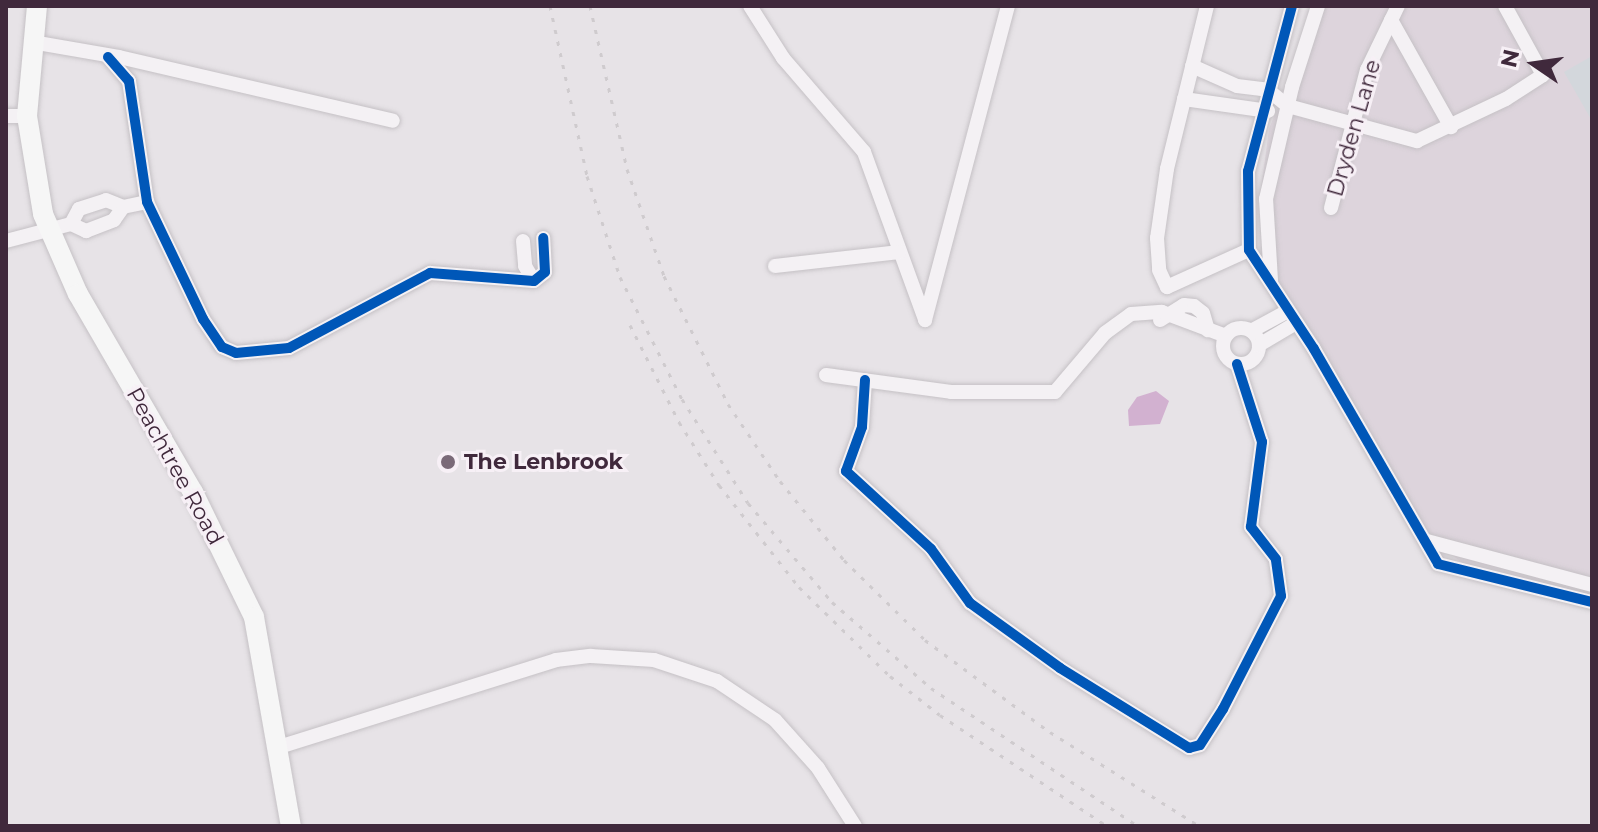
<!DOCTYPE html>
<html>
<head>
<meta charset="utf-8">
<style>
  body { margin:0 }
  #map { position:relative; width:1598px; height:832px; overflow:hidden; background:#e7e3e7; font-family:Montserrat,sans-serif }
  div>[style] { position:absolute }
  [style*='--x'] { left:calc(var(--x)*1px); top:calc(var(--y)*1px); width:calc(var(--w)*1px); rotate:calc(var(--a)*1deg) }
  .built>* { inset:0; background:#ddd4dc }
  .green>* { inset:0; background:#d3d7dc }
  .water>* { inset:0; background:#d2b1d0 }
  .roads { filter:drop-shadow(0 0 2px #c5c1c5) drop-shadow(0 0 2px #c5c1c5) }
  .minor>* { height:14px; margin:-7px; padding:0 7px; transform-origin:7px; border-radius:7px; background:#f4f1f4 }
  .minor>.ring { margin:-7px; padding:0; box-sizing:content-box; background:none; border:14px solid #f4f1f4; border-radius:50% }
  .highway>* { height:20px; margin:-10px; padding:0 10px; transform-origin:10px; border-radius:10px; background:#f6f6f6 }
  .rail>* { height:3px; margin-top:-1.5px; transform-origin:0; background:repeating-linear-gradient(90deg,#cfcbce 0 4px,transparent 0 12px) }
  .cycleway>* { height:10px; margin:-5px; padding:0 5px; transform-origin:5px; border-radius:5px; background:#0057b8 }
  .dots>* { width:22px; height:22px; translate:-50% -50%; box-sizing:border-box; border:4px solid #f7f0f6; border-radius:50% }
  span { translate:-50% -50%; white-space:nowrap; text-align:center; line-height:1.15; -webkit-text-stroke:6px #f7f0f6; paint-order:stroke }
  .street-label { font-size:22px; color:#40293c }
  .poi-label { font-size:22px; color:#40293c; font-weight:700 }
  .left { translate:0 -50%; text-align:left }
  .frame { position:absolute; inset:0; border:8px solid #40293c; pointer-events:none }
  .north { position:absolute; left:1494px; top:24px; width:80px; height:80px; -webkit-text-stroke:6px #f7f0f6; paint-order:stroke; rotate:283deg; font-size:22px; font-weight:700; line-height:32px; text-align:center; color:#40293c }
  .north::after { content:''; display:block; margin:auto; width:28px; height:36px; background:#40293c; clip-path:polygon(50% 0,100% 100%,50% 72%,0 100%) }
</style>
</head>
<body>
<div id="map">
  <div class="built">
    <i style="clip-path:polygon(1318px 6px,1592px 6px,1592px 595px,1504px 580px,1462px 563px,1419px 527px,1281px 307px,1260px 198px,1269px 129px)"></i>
  </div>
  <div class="green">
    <i style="clip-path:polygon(1592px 56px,1592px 121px,1564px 72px)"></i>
  </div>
  <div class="water">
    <i style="clip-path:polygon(1156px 391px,1169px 401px,1160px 424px,1129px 426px,1128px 410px,1137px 397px)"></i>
  </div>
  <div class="roads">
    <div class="minor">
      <i style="--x:750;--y:6;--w:62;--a:57.6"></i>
      <i style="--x:783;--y:58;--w:124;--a:49.2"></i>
      <i style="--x:864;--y:152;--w:179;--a:70"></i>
      <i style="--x:1207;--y:6;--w:168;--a:103.8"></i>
      <i style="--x:1167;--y:169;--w:70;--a:98.2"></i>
      <i style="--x:1157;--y:238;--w:32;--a:86"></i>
      <i style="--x:1159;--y:270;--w:19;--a:65"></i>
      <i style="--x:1167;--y:287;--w:90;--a:-24.3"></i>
      <i style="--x:1292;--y:6;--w:171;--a:104.9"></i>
      <i style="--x:1248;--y:171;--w:79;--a:89.3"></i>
      <i style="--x:1249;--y:250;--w:118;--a:56.7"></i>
      <i style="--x:1314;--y:349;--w:248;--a:60"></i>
      <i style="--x:1438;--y:564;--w:159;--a:13.9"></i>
      <i style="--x:1391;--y:20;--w:123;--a:60.7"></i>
      <i style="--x:32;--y:42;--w:88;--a:9.8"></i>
      <i style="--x:119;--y:57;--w:281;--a:13.1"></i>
      <i style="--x:108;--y:57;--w:32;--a:49"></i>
      <i style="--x:129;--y:81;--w:122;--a:81.5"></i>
      <i style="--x:147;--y:202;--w:130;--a:64.4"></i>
      <i style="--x:203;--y:319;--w:34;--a:56"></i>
      <i style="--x:222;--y:347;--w:15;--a:23"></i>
      <i style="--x:236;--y:353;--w:53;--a:-5.4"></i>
      <i style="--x:289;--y:348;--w:160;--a:-28"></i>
      <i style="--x:430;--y:273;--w:104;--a:4.4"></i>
      <i style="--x:534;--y:281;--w:14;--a:-39"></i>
      <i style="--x:545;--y:272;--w:34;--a:-93"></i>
      <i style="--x:1192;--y:66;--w:49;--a:24"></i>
      <i style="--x:1237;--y:86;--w:31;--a:7"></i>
      <i style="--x:1268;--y:90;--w:26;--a:39"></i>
      <i style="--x:1288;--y:106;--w:134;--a:15.2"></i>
      <i style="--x:1417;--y:141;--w:98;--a:-25.3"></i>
      <i style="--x:1506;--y:99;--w:44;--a:-33"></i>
      <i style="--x:1543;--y:75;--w:79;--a:-118.8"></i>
      <i style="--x:1184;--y:99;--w:85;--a:8.1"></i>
      <i style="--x:6;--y:116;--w:21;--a:0"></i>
      <i style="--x:1331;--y:208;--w:143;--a:-75.4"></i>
      <i style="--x:1367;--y:70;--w:71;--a:-64.2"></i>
      <i style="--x:71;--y:224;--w:17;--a:25"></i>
      <i style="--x:86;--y:231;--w:30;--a:-21"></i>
      <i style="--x:114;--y:220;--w:16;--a:-55"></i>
      <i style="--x:6;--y:241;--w:67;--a:-14.7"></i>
      <i style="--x:71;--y:224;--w:17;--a:-62"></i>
      <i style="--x:79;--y:209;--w:28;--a:-18"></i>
      <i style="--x:106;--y:200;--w:18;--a:22"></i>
      <i style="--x:123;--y:207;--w:25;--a:-12"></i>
      <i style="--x:523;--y:241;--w:25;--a:85"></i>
      <i style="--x:525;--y:266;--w:17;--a:59"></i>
      <i style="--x:775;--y:266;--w:125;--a:-6.4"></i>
      <i style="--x:1271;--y:280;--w:81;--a:-93.5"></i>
      <i style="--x:1266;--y:199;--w:115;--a:-76.9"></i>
      <i style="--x:1292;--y:87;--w:85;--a:-72.2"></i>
      <i style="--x:925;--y:320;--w:325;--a:-75.2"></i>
      <i style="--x:1160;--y:320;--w:28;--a:-32"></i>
      <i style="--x:1184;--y:305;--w:10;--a:6"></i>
      <i style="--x:1194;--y:306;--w:11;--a:38"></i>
      <i style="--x:1203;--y:313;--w:18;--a:74"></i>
      <i class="ring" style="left:1223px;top:328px;width:22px;height:22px"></i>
      <i style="--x:1251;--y:331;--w:42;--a:-28.4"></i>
      <i style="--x:1259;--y:345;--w:43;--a:-30.7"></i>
      <i style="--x:826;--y:375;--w:126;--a:7.7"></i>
      <i style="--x:951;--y:392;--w:104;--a:0"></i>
      <i style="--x:1055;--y:392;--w:77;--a:-49.7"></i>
      <i style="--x:1105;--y:333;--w:32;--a:-36"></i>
      <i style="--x:1131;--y:314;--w:31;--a:-4"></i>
      <i style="--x:1162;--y:312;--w:68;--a:20.6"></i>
      <i style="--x:865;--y:380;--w:47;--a:93.7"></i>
      <i style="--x:862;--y:427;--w:47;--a:110"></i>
      <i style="--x:846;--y:471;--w:115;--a:42.5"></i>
      <i style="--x:931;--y:549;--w:67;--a:54.2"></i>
      <i style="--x:970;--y:603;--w:111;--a:35.8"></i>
      <i style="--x:1060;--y:668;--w:152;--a:31.8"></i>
      <i style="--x:1189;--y:748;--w:11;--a:-15"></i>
      <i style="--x:1200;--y:745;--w:43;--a:-57.4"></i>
      <i style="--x:1223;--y:709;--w:127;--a:-62.8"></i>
      <i style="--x:1281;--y:596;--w:37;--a:-98"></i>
      <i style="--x:1276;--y:559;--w:41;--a:-128"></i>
      <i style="--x:1251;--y:527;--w:86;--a:-82.6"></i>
      <i style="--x:1262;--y:442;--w:82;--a:-107.8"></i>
      <i style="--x:1427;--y:541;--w:171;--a:14.9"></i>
      <i style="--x:279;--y:747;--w:290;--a:-17.4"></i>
      <i style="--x:556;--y:660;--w:35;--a:-7"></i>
      <i style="--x:591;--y:656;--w:63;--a:3.6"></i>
      <i style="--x:654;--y:660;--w:66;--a:18.4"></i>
      <i style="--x:717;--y:681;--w:70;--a:33.9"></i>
      <i style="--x:775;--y:720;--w:64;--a:48.1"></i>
      <i style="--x:818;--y:768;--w:69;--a:57.5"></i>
    </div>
    <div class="highway">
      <i style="--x:37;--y:6;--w:110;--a:95.2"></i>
      <i style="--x:27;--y:116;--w:99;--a:80.7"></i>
      <i style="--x:43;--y:214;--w:87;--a:66.4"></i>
      <i style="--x:78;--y:294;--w:229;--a:59.9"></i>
      <i style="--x:193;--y:492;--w:139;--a:64"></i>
      <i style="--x:254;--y:617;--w:212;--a:80"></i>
    </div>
  </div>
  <div class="rail">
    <i style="--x:550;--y:6;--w:174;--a:77.7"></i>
    <i style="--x:587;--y:176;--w:106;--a:71.9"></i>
    <i style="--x:620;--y:277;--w:137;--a:63.1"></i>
    <i style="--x:682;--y:399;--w:123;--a:57.6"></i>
    <i style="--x:748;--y:503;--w:130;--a:49.7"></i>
    <i style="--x:832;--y:602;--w:131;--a:41"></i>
    <i style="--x:931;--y:688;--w:249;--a:33.7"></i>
    <i style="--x:590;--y:6;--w:167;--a:77.2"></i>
    <i style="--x:627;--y:169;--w:113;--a:70.9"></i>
    <i style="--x:664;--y:276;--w:143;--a:63.4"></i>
    <i style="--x:728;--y:404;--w:93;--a:56"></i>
    <i style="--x:780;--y:481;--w:102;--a:51"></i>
    <i style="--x:844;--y:560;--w:114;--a:44.6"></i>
    <i style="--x:925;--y:640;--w:155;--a:36.4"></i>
    <i style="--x:1050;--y:732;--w:176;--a:32.2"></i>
    <i style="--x:630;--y:325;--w:109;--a:63.2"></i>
    <i style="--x:679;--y:422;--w:75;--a:57.6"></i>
    <i style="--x:719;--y:485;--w:130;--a:51.9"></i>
    <i style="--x:799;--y:587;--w:127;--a:44.4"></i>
    <i style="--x:890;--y:676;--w:63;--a:38"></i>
    <i style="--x:940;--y:715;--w:201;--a:33.6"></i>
  </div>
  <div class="cycleway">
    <i style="--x:1292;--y:6;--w:171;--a:104.9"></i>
    <i style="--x:1248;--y:171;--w:79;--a:89.3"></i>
    <i style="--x:1249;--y:250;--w:118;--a:56.7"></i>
    <i style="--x:1314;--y:349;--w:248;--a:60"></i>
    <i style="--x:1438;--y:564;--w:159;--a:13.9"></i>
    <i style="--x:108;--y:57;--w:32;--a:49"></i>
    <i style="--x:129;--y:81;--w:122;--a:81.5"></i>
    <i style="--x:147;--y:202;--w:130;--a:64.4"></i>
    <i style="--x:203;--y:319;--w:34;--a:56"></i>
    <i style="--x:222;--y:347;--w:15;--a:23"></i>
    <i style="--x:236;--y:353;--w:53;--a:-5.4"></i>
    <i style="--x:289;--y:348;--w:160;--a:-28"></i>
    <i style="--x:430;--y:273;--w:104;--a:4.4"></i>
    <i style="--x:534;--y:281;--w:14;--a:-39"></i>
    <i style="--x:545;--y:272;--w:34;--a:-93"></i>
    <i style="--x:865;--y:380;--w:47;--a:93.7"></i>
    <i style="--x:862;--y:427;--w:47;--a:110"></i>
    <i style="--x:846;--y:471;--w:115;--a:42.5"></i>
    <i style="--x:931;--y:549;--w:67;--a:54.2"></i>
    <i style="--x:970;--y:603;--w:111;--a:35.8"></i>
    <i style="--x:1060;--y:668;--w:152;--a:31.8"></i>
    <i style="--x:1189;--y:748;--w:11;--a:-15"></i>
    <i style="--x:1200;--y:745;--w:43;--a:-57.4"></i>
    <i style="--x:1223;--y:709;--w:127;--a:-62.8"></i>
    <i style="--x:1281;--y:596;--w:37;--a:-98"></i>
    <i style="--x:1276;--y:559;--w:41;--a:-128"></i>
    <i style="--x:1251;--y:527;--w:86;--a:-82.6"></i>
    <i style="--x:1262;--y:442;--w:82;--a:-107.8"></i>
  </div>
  <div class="dots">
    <i style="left:448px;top:462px;background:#7a6a78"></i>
  </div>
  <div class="street-label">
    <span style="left:1354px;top:128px;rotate:-74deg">Dryden Lane</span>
    <span style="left:175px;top:466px;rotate:61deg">Peachtree Road</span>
  </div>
  <div class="poi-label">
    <span class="left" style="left:464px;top:462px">The Lenbrook</span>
  </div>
  <div class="frame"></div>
  <div class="north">N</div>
</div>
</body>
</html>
